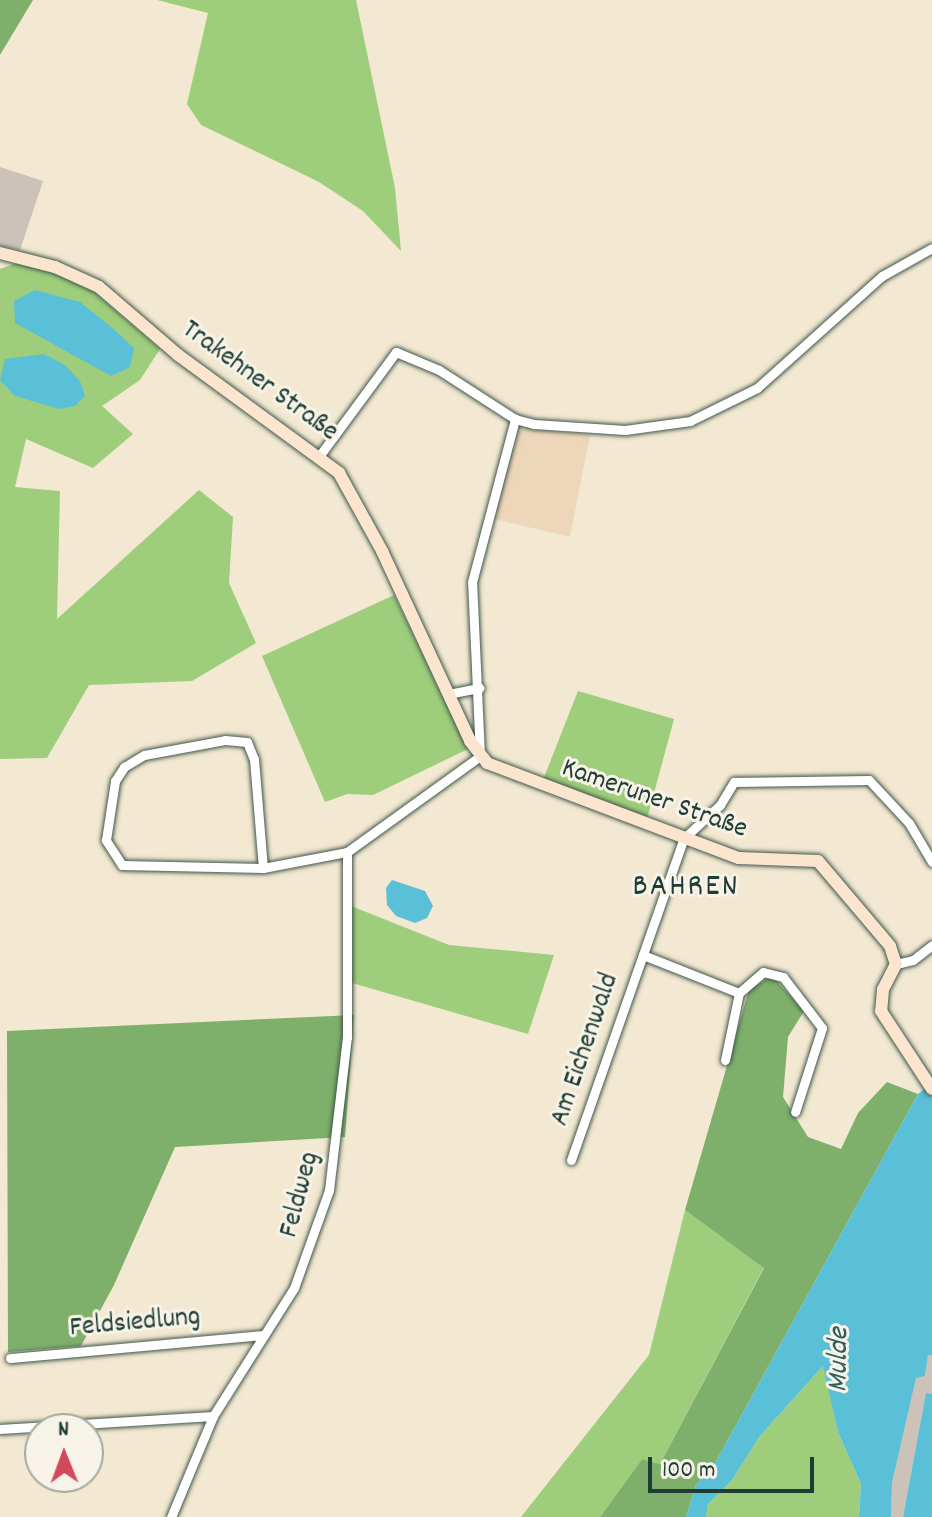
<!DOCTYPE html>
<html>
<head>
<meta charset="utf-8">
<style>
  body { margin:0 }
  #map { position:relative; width:932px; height:1517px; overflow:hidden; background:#f3e8d1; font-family:Dekko,sans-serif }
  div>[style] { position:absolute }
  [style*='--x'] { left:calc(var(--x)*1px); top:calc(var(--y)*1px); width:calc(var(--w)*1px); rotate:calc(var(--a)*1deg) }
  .built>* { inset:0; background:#eed6bb }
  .industrial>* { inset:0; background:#ccc2b9 }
  .green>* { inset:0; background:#9ecd7b }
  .forest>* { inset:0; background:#7eb06b }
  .water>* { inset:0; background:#5ac0d7 }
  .roads { filter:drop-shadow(0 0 2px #3f574c) drop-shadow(0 0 2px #3f574c) }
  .street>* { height:9px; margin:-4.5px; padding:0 4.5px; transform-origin:4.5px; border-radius:4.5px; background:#fff }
  .secondary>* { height:12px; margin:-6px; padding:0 6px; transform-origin:6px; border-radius:6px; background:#fbe5cf }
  span { translate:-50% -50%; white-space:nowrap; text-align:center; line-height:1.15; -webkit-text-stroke:6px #f7f3e8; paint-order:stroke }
  .street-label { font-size:28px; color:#1f3d34 }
  .water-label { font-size:30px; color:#2e5e5d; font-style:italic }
  .quarter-label { font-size:32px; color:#1f3d34; letter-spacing:2px }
  .north { position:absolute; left:24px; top:1413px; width:80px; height:80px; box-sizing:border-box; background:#f7f3e8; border:2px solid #a1aaa0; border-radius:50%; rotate:359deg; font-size:22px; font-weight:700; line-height:32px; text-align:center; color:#1f3d34 }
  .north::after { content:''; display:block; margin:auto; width:28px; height:36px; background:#d1495b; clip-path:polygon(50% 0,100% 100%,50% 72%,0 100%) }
  .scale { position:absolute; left:648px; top:1457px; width:166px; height:36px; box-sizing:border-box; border:4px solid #1f3d34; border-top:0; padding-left:10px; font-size:24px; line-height:28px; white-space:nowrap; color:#1f3d34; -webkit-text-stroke:6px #f7f3e8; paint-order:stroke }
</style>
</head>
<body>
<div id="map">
  <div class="built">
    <i style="clip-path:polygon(524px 428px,590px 435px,570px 537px,494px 519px,516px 432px)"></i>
  </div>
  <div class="industrial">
    <i style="clip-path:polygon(0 167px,43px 181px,20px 250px,0 246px)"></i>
    <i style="clip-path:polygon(928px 1354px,932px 1355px,932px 1394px,926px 1394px,903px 1517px,891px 1517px,892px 1483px,916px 1377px,925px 1376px)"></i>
  </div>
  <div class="green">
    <i style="clip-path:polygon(157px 0,356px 0,395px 188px,401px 251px,363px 211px,319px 182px,201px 125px,187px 104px,208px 13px)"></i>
    <i style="clip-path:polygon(19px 262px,55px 270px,87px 286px,160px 349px,140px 380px,102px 406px,133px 434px,93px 468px,26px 439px,15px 487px,60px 491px,57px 619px,199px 490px,233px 517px,229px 583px,256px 643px,192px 681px,89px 685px,47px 758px,0 759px,0 269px)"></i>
    <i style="clip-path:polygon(394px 595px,468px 749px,373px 795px,347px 794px,325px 802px,262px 656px)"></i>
    <i style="clip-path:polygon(578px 691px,674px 719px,647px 819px,543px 780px)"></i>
    <i style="clip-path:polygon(351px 906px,449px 945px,554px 955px,528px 1034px,352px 983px)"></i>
    <i style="clip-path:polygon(685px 1210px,764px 1267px,660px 1464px,642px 1459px,600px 1517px,521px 1517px,649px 1355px)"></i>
    <i style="clip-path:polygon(824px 1365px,838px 1432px,861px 1484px,859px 1517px,706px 1517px,708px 1504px,732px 1480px,760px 1436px)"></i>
  </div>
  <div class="forest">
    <i style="clip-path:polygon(0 0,33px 0,0 55px)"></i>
    <i style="clip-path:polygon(772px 976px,804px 1011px,788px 1037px,783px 1097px,808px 1137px,841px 1149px,858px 1113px,887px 1082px,918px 1094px,713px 1467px,696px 1485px,686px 1517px,600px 1517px,642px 1459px,660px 1464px,764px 1268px,685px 1210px,749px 990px)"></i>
    <i style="clip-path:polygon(354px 1015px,345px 1137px,175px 1147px,114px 1285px,81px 1346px,8px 1352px,7px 1031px)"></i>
  </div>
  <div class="water">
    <i style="clip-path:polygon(35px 290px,80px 302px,110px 326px,134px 348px,130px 367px,111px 376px,15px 323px,14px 301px)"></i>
    <i style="clip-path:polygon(44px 354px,65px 365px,80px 381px,85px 396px,75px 406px,59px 409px,15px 396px,0 380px,5px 359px)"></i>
    <i style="clip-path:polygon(392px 880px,425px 891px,433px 906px,427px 918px,415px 923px,396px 916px,387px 905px,386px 888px)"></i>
    <i style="clip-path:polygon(932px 1083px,932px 1355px,928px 1355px,925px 1376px,916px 1378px,892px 1483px,891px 1517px,859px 1517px,861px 1484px,838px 1432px,823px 1366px,760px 1436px,732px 1480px,708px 1504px,706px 1517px,686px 1517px,696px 1485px,713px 1467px,918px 1094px)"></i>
    <i style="clip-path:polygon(926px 1393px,932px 1394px,932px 1517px,903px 1517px)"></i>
  </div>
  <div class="roads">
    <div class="street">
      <i style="--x:320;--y:455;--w:128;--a:-53.6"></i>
      <i style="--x:396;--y:352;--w:47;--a:22.7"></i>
      <i style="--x:439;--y:370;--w:90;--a:32.8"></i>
      <i style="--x:515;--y:419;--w:20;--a:15"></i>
      <i style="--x:534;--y:424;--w:91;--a:3.8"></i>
      <i style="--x:625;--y:430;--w:66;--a:-7.9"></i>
      <i style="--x:690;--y:421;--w:75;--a:-26.2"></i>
      <i style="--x:757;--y:388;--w:168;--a:-41.9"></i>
      <i style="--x:882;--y:276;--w:57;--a:-29.2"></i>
      <i style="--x:448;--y:694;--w:32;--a:-11"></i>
      <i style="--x:263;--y:868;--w:141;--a:-178.8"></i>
      <i style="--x:122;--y:865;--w:30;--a:-123"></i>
      <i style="--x:106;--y:840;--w:60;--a:-81.3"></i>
      <i style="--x:115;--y:781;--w:17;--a:-57"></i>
      <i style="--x:124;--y:767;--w:23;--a:-31"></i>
      <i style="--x:144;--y:755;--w:82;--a:-10.5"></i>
      <i style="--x:225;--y:740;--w:22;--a:5"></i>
      <i style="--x:247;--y:742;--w:18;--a:68"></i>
      <i style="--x:254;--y:759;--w:109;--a:85.3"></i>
      <i style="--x:263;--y:868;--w:86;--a:-10.8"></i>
      <i style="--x:347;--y:852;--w:164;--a:-35.8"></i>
      <i style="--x:480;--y:756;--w:174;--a:-92.6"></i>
      <i style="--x:472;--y:582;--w:169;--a:-75.2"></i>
      <i style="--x:643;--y:955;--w:103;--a:21.6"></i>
      <i style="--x:896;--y:964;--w:17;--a:-13"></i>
      <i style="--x:913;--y:960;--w:24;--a:-38"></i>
      <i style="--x:725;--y:1060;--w:68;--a:-78.2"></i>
      <i style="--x:739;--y:993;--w:32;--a:-41"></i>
      <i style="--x:763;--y:972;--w:21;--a:14"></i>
      <i style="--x:783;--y:977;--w:64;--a:52.6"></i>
      <i style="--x:822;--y:1028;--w:88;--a:107.8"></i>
      <i style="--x:571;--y:1160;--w:341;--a:-70.7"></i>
      <i style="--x:684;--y:838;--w:49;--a:-42.5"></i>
      <i style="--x:720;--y:805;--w:27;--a:-59"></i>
      <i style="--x:734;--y:782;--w:135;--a:-0.8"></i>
      <i style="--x:869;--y:780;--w:59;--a:47.1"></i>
      <i style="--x:909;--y:823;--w:45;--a:59.5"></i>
      <i style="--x:10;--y:1358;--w:255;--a:-5.2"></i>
      <i style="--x:0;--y:1429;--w:213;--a:-3.5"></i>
      <i style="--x:171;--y:1517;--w:109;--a:-67.4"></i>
      <i style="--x:213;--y:1416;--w:151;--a:-57.7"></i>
      <i style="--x:294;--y:1288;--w:104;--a:-70.3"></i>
      <i style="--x:329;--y:1190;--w:154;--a:-83.3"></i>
      <i style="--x:347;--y:1037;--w:185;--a:-90"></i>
    </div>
    <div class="secondary">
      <i style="--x:0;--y:253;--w:57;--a:14.3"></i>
      <i style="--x:55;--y:267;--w:48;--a:24.4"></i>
      <i style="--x:99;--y:287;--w:104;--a:40.7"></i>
      <i style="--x:178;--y:355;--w:200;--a:36.2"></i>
      <i style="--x:339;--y:473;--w:89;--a:61.1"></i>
      <i style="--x:382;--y:551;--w:209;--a:65.1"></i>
      <i style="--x:470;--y:741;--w:28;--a:52"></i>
      <i style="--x:487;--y:763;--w:269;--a:20.7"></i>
      <i style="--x:739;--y:858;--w:79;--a:2.2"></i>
      <i style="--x:818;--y:861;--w:111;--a:49.7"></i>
      <i style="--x:890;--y:946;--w:19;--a:72"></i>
      <i style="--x:896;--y:964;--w:29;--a:117"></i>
      <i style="--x:883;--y:990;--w:21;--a:95"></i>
      <i style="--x:881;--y:1011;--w:93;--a:56.8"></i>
    </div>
  </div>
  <div class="street-label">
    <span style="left:259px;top:382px;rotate:36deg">Trakehner Straße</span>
    <span style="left:654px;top:800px;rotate:19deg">Kameruner Straße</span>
    <span style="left:586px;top:1050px;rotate:-71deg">Am Eichenwald</span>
    <span style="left:301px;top:1195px;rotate:-75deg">Feldweg</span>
    <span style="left:135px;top:1324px;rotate:-5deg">Feldsiedlung</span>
  </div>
  <div class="water-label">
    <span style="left:841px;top:1360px;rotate:-89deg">Mulde</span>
  </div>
  <div class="quarter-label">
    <span style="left:686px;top:888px">BAHREN</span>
  </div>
  <div class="north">N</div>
  <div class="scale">100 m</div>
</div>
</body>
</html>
